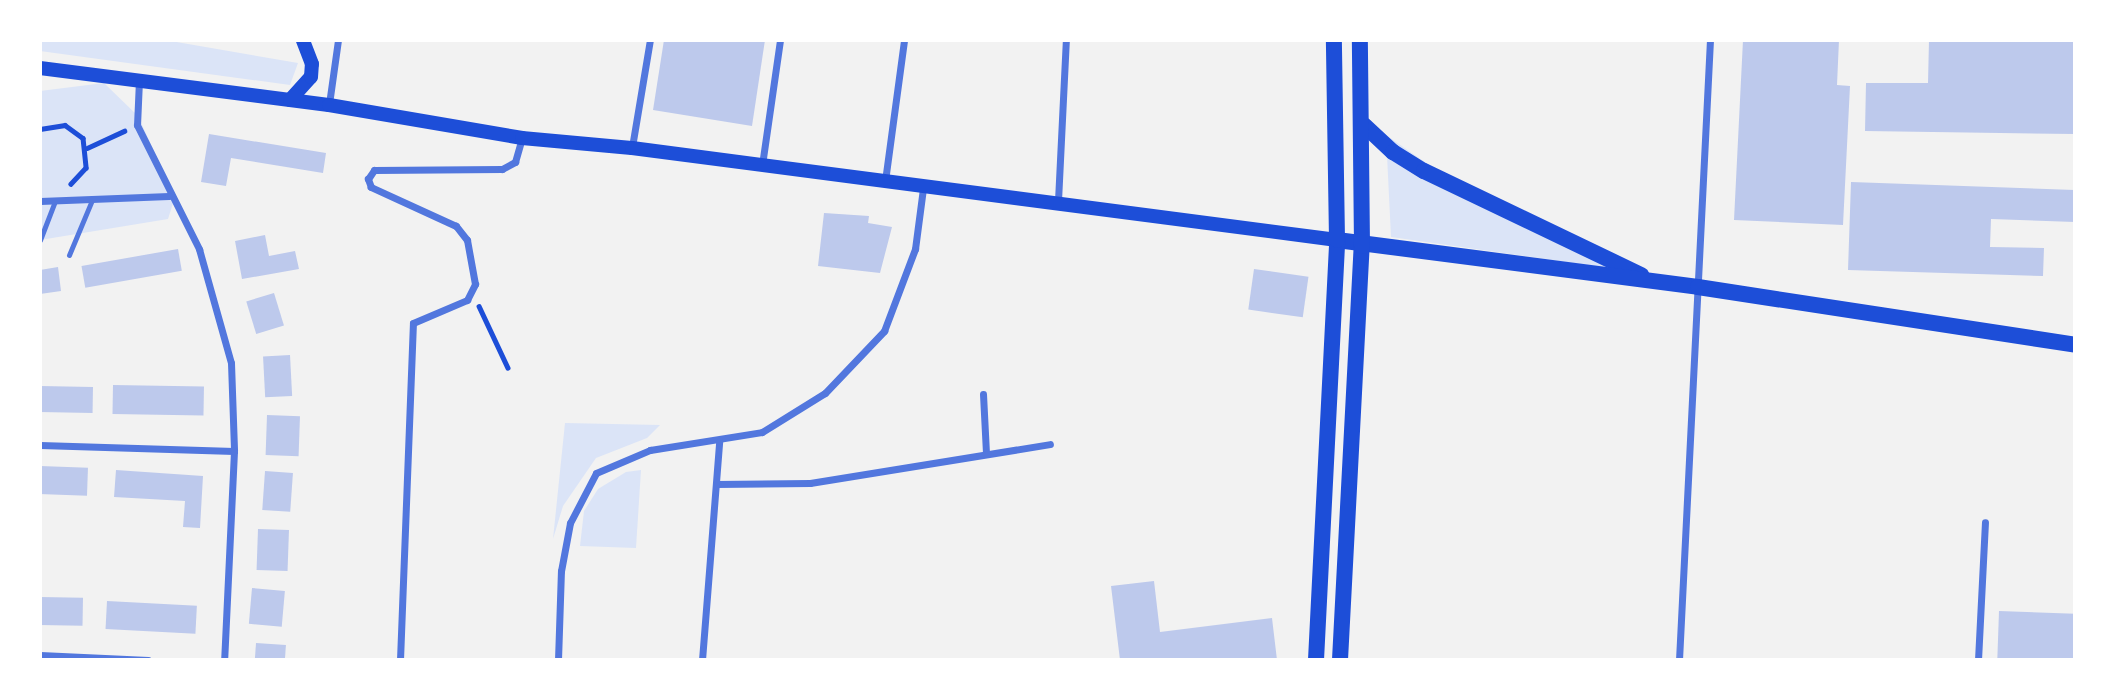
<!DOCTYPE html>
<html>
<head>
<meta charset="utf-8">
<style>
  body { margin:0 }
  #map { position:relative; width:2115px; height:700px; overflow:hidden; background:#f2f2f2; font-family:"Playfair Display",serif }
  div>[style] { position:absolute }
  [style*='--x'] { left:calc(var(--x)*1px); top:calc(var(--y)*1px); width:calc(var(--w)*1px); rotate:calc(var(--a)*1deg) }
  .green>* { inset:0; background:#dbe4f7 }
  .building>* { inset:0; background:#bdc9ec; transform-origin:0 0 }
  .path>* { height:4.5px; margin:-2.25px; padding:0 2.25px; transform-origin:2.25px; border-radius:2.25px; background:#1d4ed8 }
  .service>* { height:5px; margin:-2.5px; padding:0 2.5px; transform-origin:2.5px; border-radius:2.5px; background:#5277de }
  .minor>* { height:7px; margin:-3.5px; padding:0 3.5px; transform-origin:3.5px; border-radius:3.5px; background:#5277de }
  .secondary>* { height:14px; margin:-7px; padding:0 7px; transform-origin:7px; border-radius:7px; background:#1d4ed8 }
  .primary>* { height:16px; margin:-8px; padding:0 8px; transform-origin:8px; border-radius:8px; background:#1d4ed8 }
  span { translate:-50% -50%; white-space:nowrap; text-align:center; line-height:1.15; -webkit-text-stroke:7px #fff; paint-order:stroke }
  .frame { position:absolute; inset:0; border:42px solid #fff; pointer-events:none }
</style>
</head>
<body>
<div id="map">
  <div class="green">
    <i style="clip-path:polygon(40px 40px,165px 40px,298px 63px,290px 85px,40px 51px)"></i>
    <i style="clip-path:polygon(104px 83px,138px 116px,175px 197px,168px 219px,40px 240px,40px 91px)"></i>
    <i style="clip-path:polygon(1386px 135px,1475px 197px,1616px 269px,1391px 237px)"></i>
    <i style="clip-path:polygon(565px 423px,660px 425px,647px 438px,596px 458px,563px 506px,553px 539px)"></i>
    <i style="clip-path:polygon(641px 470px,636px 548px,580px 546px,584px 511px,598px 489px,626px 472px)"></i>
  </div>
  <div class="building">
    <i style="clip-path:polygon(664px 40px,765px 40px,752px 126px,653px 110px)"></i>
    <i style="clip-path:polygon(1743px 40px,1839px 40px,1837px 85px,1850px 86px,1843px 225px,1734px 220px)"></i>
    <i style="clip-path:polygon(1929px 40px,2075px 40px,2075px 134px,1865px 131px,1866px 83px,1928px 83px)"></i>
    <i style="clip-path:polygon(209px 134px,326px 153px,323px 173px,231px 158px,226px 186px,201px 182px)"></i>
    <i style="clip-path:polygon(1851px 182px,2075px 190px,2075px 222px,1991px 219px,1990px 247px,2044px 248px,2043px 276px,1848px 270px)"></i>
    <i style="clip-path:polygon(824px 213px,869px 216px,868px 223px,892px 227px,880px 273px,818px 266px)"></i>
    <i style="clip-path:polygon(265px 235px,269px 256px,295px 251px,299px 269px,242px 279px,235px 241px)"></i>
    <i style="left:178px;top:249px;width:22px;height:98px;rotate:80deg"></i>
    <i style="clip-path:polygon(58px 267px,61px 291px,40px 294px,40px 270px)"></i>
    <i style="left:1254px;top:269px;width:55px;height:41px;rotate:8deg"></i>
    <i style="left:274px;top:293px;width:34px;height:29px;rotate:73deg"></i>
    <i style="left:290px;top:355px;width:41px;height:27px;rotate:87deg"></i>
    <i style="left:113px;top:385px;width:91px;height:29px;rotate:1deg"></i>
    <i style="left:40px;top:386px;width:53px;height:26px;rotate:1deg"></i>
    <i style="left:267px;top:415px;width:33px;height:40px;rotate:2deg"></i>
    <i style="left:40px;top:466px;width:48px;height:28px;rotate:2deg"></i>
    <i style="clip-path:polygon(116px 470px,203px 476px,200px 528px,183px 527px,185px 501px,114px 497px)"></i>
    <i style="left:265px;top:471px;width:28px;height:39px;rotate:4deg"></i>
    <i style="left:258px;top:529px;width:31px;height:41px;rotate:2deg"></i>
    <i style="clip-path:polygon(1154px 581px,1160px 632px,1272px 618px,1277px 660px,1120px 660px,1111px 586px)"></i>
    <i style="left:252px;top:588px;width:33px;height:36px;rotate:5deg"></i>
    <i style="left:40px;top:597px;width:43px;height:28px;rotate:1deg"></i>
    <i style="left:107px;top:601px;width:90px;height:28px;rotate:3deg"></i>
    <i style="left:1999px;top:611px;width:76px;height:49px;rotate:2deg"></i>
    <i style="left:256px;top:643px;width:30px;height:17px;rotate:4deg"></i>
  </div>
  <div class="path">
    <i style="--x:40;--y:129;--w:25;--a:-9"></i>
    <i style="--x:65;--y:125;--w:22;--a:36"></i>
    <i style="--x:83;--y:138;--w:30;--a:84"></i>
    <i style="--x:86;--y:168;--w:22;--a:133"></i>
    <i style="--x:87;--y:148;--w:41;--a:-24.7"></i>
    <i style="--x:479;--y:306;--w:68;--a:64.9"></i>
  </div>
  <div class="service">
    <i style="--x:40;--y:240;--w:42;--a:-69"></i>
    <i style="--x:69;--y:255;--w:60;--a:-67.3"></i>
  </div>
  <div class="minor">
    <i style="--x:139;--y:80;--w:45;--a:92.5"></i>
    <i style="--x:137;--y:125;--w:139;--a:63.4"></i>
    <i style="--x:199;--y:249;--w:118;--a:74.3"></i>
    <i style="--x:231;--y:363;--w:88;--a:88"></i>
    <i style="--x:234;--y:451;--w:209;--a:92.7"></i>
    <i style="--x:329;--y:104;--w:65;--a:-82"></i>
    <i style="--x:632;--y:147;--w:109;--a:-80.5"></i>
    <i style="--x:762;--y:165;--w:126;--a:-81.8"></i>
    <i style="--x:885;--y:181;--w:142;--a:-82.3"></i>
    <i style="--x:40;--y:201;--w:129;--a:-2.2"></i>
    <i style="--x:1058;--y:201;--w:161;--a:-87.2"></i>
    <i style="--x:983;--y:394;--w:60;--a:87.1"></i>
    <i style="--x:40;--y:445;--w:194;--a:1.8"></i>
    <i style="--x:716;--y:484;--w:94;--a:-0.6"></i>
    <i style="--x:810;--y:483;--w:243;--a:-9.2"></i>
    <i style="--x:40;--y:655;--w:108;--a:2.7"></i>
    <i style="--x:400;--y:660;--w:337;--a:-87.8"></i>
    <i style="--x:413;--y:323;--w:59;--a:-23.1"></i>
    <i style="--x:467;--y:300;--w:18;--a:-63"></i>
    <i style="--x:475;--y:284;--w:45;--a:-100.3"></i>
    <i style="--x:467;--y:240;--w:18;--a:-128"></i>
    <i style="--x:456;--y:226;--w:94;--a:-155.4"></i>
    <i style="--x:371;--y:187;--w:9;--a:-111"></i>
    <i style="--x:368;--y:179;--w:11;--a:-56"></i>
    <i style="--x:374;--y:170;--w:128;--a:-0.4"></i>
    <i style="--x:502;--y:169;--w:15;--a:-28"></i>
    <i style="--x:515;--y:162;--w:25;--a:-74"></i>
    <i style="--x:558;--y:660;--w:89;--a:-88.1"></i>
    <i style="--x:561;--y:571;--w:49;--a:-79.4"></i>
    <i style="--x:570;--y:523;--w:56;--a:-62.5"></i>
    <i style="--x:596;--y:473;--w:59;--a:-23.1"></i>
    <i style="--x:650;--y:450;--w:113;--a:-9.1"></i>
    <i style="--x:762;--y:432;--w:74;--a:-31.8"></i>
    <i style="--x:825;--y:393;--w:86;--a:-46.4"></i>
    <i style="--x:884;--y:331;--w:88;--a:-69.3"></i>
    <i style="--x:915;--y:249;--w:62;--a:-82.5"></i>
    <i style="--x:702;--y:660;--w:219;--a:-85.5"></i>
    <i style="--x:1679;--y:660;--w:621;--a:-87.14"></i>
    <i style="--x:1978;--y:660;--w:138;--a:-87.1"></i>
  </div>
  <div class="secondary">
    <i style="--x:40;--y:68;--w:291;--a:7.3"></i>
    <i style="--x:329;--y:105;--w:196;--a:9.7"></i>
    <i style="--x:522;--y:138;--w:110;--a:5.2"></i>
    <i style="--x:632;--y:148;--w:711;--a:7.43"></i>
    <i style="--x:290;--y:100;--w:31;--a:-48"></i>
    <i style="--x:311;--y:77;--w:13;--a:-86"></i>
    <i style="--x:312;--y:64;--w:26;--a:-111"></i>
  </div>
  <div class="primary">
    <i style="--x:1364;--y:125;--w:40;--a:43"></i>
    <i style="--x:1393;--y:152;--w:36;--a:32"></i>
    <i style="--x:1424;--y:171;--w:241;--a:25.6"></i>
    <i style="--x:1337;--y:240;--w:364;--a:7.4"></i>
    <i style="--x:1698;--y:287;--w:381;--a:8.7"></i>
    <i style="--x:1316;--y:660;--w:421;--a:-87.1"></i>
    <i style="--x:1337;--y:240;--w:200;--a:-90.9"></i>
    <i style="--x:1340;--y:660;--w:415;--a:-87"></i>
    <i style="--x:1362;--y:246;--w:206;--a:-90.6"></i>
  </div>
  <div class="frame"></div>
</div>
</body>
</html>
